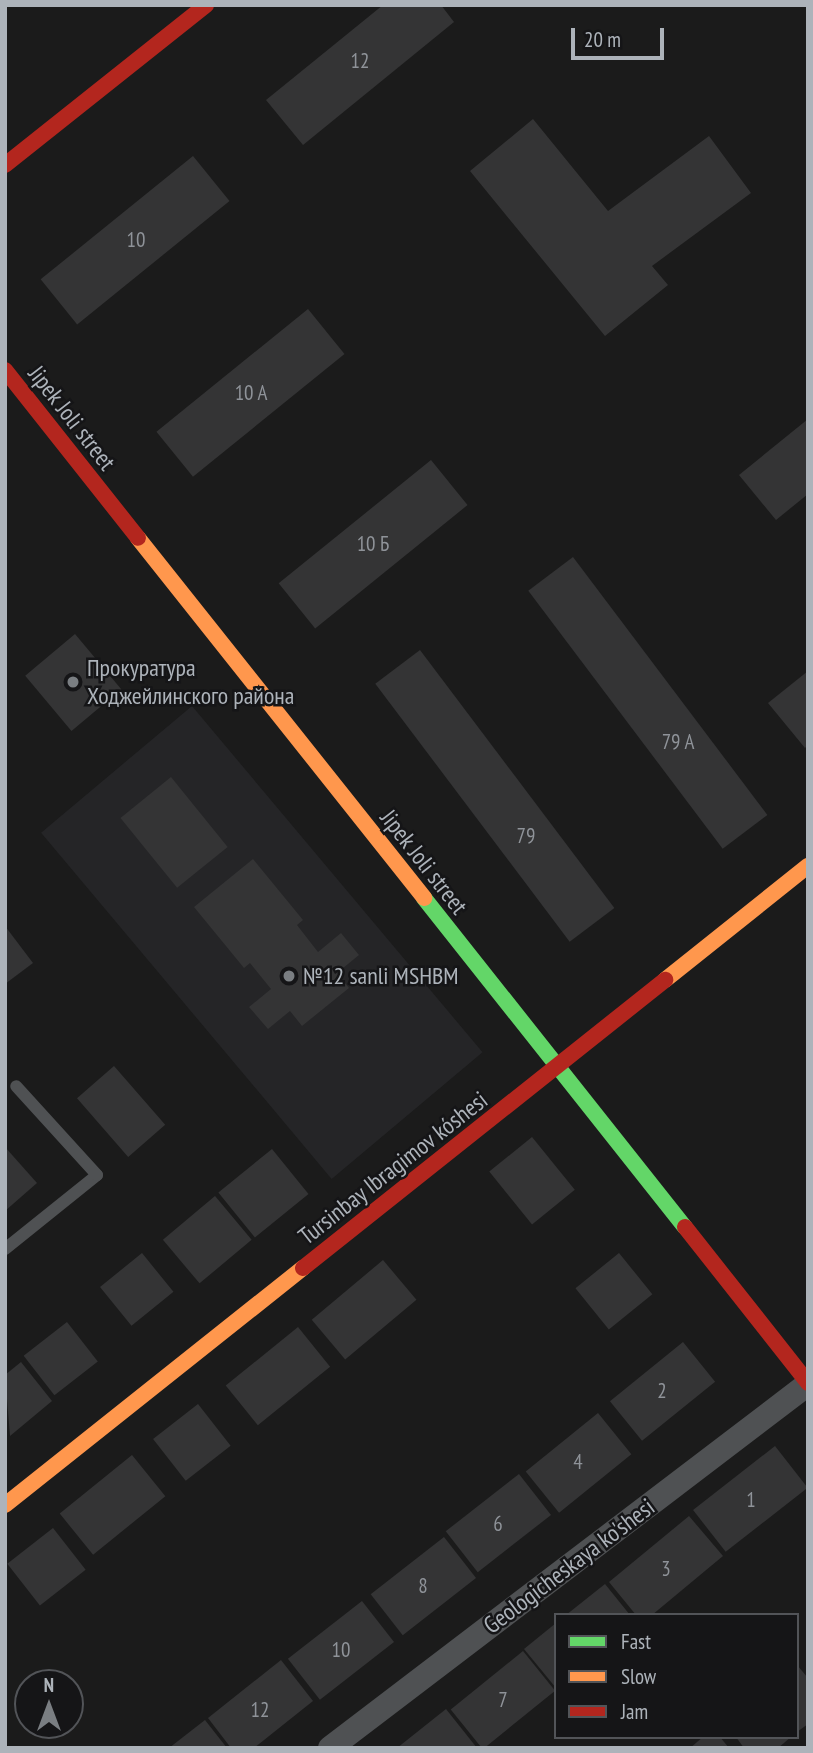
<!DOCTYPE html>
<html>
<head>
<meta charset="utf-8">
<style>
  body { margin:0 }
  #map { position:relative; width:813px; height:1753px; overflow:hidden; background:#1b1b1b; font-family:"PT Sans Narrow",sans-serif }
  div>[style] { position:absolute }
  [style*='--x'] { left:calc(var(--x)*1px); top:calc(var(--y)*1px); width:calc(var(--w)*1px); rotate:calc(var(--a)*1deg) }
  .built>* { inset:0; background:#252527; transform-origin:0 0 }
  .building>* { inset:0; background:#343435; transform-origin:0 0 }
  .lane>* { height:12px; margin:-6px; padding:0 6px; transform-origin:6px; border-radius:6px; background:#4f5153 }
  .street>* { height:24px; margin:-12px; padding:0 12px; transform-origin:12px; border-radius:12px; background:#4f5153 }
  .fast>* { height:16px; margin:-8px; padding:0 8px; transform-origin:8px; border-radius:8px; background:#63d668 }
  .slow>* { height:16px; margin:-8px; padding:0 8px; transform-origin:8px; border-radius:8px; background:#ff974d }
  .jam>* { height:16px; margin:-8px; padding:0 8px; transform-origin:8px; border-radius:8px; background:#b3261e }
  .dots>* { width:19px; height:19px; translate:-50% -50%; box-sizing:border-box; border:4px solid #151517; border-radius:50% }
  span { translate:-50% -50%; white-space:nowrap; text-align:center; line-height:1.15; -webkit-text-stroke:5px #151517; paint-order:stroke }
  .number-label { font-size:21px; color:#8f9399 }
  .number-label span { -webkit-text-stroke-width:0 }
  .street-label { font-size:24px; color:#adb3ba }
  .poi-label { font-size:24px; color:#adb3ba }
  .left { translate:0 -50%; text-align:left }
  .frame { position:absolute; inset:0; border:7px solid #adb3ba; pointer-events:none }
  .legend { position:absolute; left:554px; top:1613px; width:245px; height:126px; box-sizing:border-box; background:#151517; border:2px solid #525458; margin:0; padding:9px 12px; list-style:none; font-size:21px; color:#adb3ba }
  .legend li { display:flex; align-items:center; gap:14px; height:35px }
  .legend b { width:35px; border:2px solid #525458 }
  .north { position:absolute; left:14px; top:1669px; width:70px; height:70px; box-sizing:border-box; background:#151517; border:2px solid #525458; border-radius:50%; rotate:0deg; font-size:19px; font-weight:700; line-height:28px; text-align:center; color:#adb3ba }
  .north::after { content:''; display:block; margin:auto; width:24px; height:32px; background:#7a7e82; clip-path:polygon(50% 0,100% 100%,50% 72%,0 100%) }
  .scale { position:absolute; left:571px; top:28px; width:93px; height:32px; box-sizing:border-box; border:4px solid #adb3ba; border-top:0; padding-left:9px; font-size:21px; line-height:24px; white-space:nowrap; color:#adb3ba; -webkit-text-stroke:5px #151517; paint-order:stroke }
</style>
</head>
<body>
<div id="map">
  <div class="built">
    <i style="left:192px;top:706px;width:452px;height:197px;rotate:50deg"></i>
  </div>
  <div class="building">
    <i style="clip-path:polygon(383px 5px,441px 5px,454px 22px,303px 145px,266px 100px)"></i>
    <i style="clip-path:polygon(533px 119px,608px 211px,709px 136px,751px 193px,652px 266px,668px 285px,605px 336px,470px 171px)"></i>
    <i style="left:193px;top:156px;width:58px;height:196px;rotate:51deg"></i>
    <i style="left:308px;top:309px;width:58px;height:195px;rotate:51deg"></i>
    <i style="clip-path:polygon(808px 419px,808px 494px,776px 520px,739px 475px)"></i>
    <i style="left:431px;top:460px;width:58px;height:196px;rotate:51deg"></i>
    <i style="left:573px;top:557px;width:323px;height:56px;rotate:53deg"></i>
    <i style="left:75px;top:634px;width:72px;height:65px;rotate:50deg"></i>
    <i style="left:420px;top:650px;width:323px;height:56px;rotate:53deg"></i>
    <i style="clip-path:polygon(808px 671px,808px 745px,805px 748px,768px 703px)"></i>
    <i style="left:171px;top:777px;width:90px;height:65px;rotate:51deg"></i>
    <i style="clip-path:polygon(253px 859px,303px 920px,297px 925px,318px 952px,341px 933px,359px 955px,337px 973px,349px 988px,302px 1026px,290px 1011px,268px 1029px,249px 1007px,271px 989px,250px 963px,244px 968px,194px 907px)"></i>
    <i style="clip-path:polygon(5px 926px,33px 963px,5px 984px)"></i>
    <i style="left:114px;top:1066px;width:78px;height:49px;rotate:49deg"></i>
    <i style="left:532px;top:1137px;width:68px;height:55px;rotate:51deg"></i>
    <i style="clip-path:polygon(5px 1147px,37px 1183px,5px 1211px)"></i>
    <i style="left:272px;top:1149px;width:58px;height:69px;rotate:51deg"></i>
    <i style="left:215px;top:1196px;width:57px;height:68px;rotate:50deg"></i>
    <i style="left:142px;top:1253px;width:50px;height:54px;rotate:51deg"></i>
    <i style="left:619px;top:1253px;width:53px;height:56px;rotate:51deg"></i>
    <i style="left:383px;top:1260px;width:52px;height:93px;rotate:50deg"></i>
    <i style="left:67px;top:1322px;width:50px;height:55px;rotate:52deg"></i>
    <i style="left:298px;top:1327px;width:51px;height:93px;rotate:51deg"></i>
    <i style="left:683px;top:1342px;width:51px;height:94px;rotate:51deg"></i>
    <i style="clip-path:polygon(21px 1362px,52px 1401px,10px 1436px,5px 1375px)"></i>
    <i style="left:198px;top:1404px;width:53px;height:57px;rotate:52deg"></i>
    <i style="left:598px;top:1413px;width:53px;height:93px;rotate:51deg"></i>
    <i style="left:775px;top:1446px;width:53px;height:104px;rotate:52deg"></i>
    <i style="left:132px;top:1455px;width:53px;height:93px;rotate:51deg"></i>
    <i style="left:519px;top:1474px;width:52px;height:93px;rotate:52deg"></i>
    <i style="clip-path:polygon(689px 1516px,723px 1556px,652px 1615px,636px 1615px,609px 1582px)"></i>
    <i style="left:53px;top:1528px;width:53px;height:58px;rotate:52deg"></i>
    <i style="left:444px;top:1537px;width:52px;height:93px;rotate:52deg"></i>
    <i style="clip-path:polygon(605px 1584px,630px 1615px,566px 1615px)"></i>
    <i style="left:362px;top:1601px;width:52px;height:94px;rotate:52deg"></i>
    <i style="clip-path:polygon(556px 1623px,556px 1688px,524px 1649px)"></i>
    <i style="left:523px;top:1651px;width:51px;height:93px;rotate:51deg"></i>
    <i style="clip-path:polygon(281px 1660px,313px 1701px,254px 1748px,231px 1748px,208px 1718px)"></i>
    <i style="clip-path:polygon(797px 1665px,808px 1678px,808px 1724px,797px 1732px)"></i>
    <i style="clip-path:polygon(446px 1709px,477px 1748px,397px 1748px)"></i>
    <i style="clip-path:polygon(205px 1720px,227px 1748px,169px 1748px)"></i>
    <i style="clip-path:polygon(703px 1737px,720px 1737px,729px 1748px,690px 1748px)"></i>
    <i style="clip-path:polygon(736px 1737px,791px 1737px,778px 1748px,744px 1748px)"></i>
  </div>
  <div class="lane">
    <i style="--x:5;--y:1249;--w:118;--a:-38.8"></i>
    <i style="--x:97;--y:1175;--w:120;--a:-132.3"></i>
  </div>
  <div class="street">
    <i style="--x:330;--y:1748;--w:601;--a:-37.29"></i>
  </div>
  <div class="fast">
    <i style="--x:424;--y:898;--w:420;--a:51.6"></i>
  </div>
  <div class="slow">
    <i style="--x:138;--y:538;--w:460;--a:51.5"></i>
    <i style="--x:665;--y:980;--w:183;--a:-38.6"></i>
    <i style="--x:5;--y:1505;--w:381;--a:-38.5"></i>
  </div>
  <div class="jam">
    <i style="--x:5;--y:165;--w:257;--a:-38.5"></i>
    <i style="--x:5;--y:370;--w:214;--a:51.6"></i>
    <i style="--x:685;--y:1227;--w:199;--a:51.7"></i>
    <i style="--x:303;--y:1268;--w:463;--a:-38.5"></i>
  </div>
  <div class="dots">
    <i style="left:73px;top:682px;background:#7a7e82"></i>
    <i style="left:289px;top:976px;background:#7a7e82"></i>
  </div>
  <div class="number-label">
    <span style="left:360px;top:61px">12</span>
    <span style="left:136px;top:240px">10</span>
    <span style="left:251px;top:393px">10 А</span>
    <span style="left:373px;top:544px">10 Б</span>
    <span style="left:678px;top:742px">79 А</span>
    <span style="left:526px;top:836px">79</span>
    <span style="left:662px;top:1391px">2</span>
    <span style="left:578px;top:1462px">4</span>
    <span style="left:751px;top:1500px">1</span>
    <span style="left:498px;top:1524px">6</span>
    <span style="left:666px;top:1569px">3</span>
    <span style="left:423px;top:1586px">8</span>
    <span style="left:341px;top:1650px">10</span>
    <span style="left:503px;top:1700px">7</span>
    <span style="left:260px;top:1710px">12</span>
  </div>
  <div class="street-label">
    <span style="left:72px;top:418px;rotate:52deg">Jipek Joli street</span>
    <span style="left:424px;top:862px;rotate:52deg">Jipek Joli street</span>
    <span style="left:393px;top:1168px;rotate:-38deg">Tursinbay Ibragimov kóshesi</span>
    <span style="left:569px;top:1566px;rotate:-37deg">Geologicheskaya ko'shesi</span>
  </div>
  <div class="poi-label">
    <span class="left" style="left:87px;top:682px">Прокуратура<br>Ходжейлинского района</span>
    <span class="left" style="left:303px;top:976px">№12 sanli MSHBM</span>
  </div>
  <div class="frame"></div>
  <ul class="legend">
  <li><b style="height:9px;background:#63d668"></b>Fast</li>
  <li><b style="height:9px;background:#ff974d"></b>Slow</li>
  <li><b style="height:9px;background:#b3261e"></b>Jam</li>
  </ul>
  <div class="north">N</div>
  <div class="scale">20 m</div>
</div>
</body>
</html>
